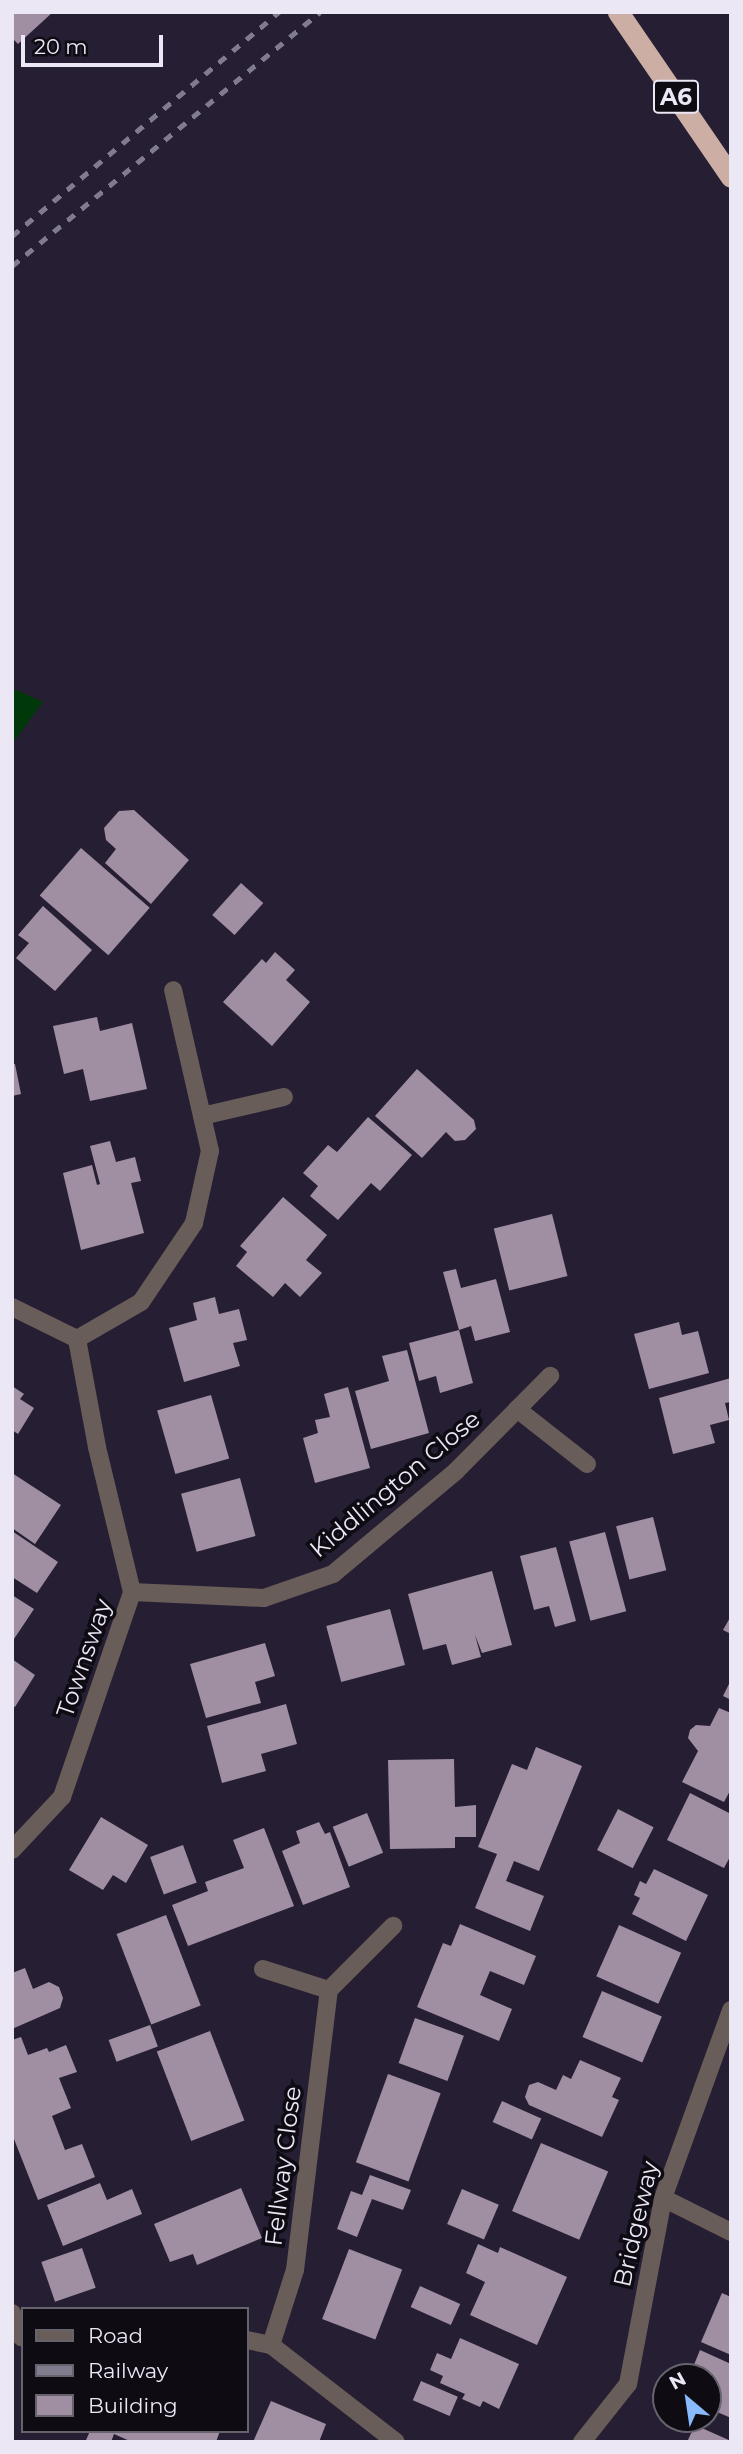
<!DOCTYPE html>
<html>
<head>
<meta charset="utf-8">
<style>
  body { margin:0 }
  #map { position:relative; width:743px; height:2454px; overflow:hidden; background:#261f33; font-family:Montserrat,sans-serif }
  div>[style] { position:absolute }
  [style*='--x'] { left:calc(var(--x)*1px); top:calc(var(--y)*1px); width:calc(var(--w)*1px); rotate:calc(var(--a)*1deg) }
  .green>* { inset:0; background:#013809 }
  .building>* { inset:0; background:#a08ea3; transform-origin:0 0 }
  .minor>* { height:18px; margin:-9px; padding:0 9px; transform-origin:9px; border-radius:9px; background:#695d59 }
  .highway>* { height:21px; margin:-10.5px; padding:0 10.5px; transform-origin:10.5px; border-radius:10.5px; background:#ccaea5 }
  .rail>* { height:5px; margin-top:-2.5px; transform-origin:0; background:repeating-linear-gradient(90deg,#817c8d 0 9px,transparent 0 18px) }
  span { translate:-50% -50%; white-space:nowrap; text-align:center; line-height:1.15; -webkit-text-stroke:7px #0e0b13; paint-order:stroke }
  .shield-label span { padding:2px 5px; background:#0e0b13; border:2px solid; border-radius:5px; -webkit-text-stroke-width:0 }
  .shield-label { font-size:23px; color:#ebe7f5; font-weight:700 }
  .street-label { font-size:24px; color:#ebe7f5 }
  .frame { position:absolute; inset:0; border:14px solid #ebe7f5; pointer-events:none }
  .legend { position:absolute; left:21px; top:2307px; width:228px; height:126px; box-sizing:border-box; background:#0e0b13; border:2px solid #66636d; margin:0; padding:9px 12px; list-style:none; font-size:21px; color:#ebe7f5 }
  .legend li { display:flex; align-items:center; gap:14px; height:35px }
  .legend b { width:35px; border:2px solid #66636d }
  .north { position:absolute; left:652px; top:2363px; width:70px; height:70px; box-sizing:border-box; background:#0e0b13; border:2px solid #66636d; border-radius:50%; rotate:331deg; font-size:19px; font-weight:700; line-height:28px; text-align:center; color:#ebe7f5 }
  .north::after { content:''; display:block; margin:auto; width:24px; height:32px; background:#89bafc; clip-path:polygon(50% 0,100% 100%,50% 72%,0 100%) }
  .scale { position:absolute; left:21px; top:35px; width:142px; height:32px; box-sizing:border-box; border:4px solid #ebe7f5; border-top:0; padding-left:9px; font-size:21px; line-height:24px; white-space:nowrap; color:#ebe7f5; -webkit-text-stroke:5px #0e0b13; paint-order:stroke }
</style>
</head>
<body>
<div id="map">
  <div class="green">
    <i style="clip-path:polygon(12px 688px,43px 702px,12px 744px)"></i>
  </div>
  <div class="building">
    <i style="clip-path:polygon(12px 12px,53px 12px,18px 44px,12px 38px)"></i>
    <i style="clip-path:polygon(134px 810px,189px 860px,151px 904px,105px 863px,116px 849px,106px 840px,104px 828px,119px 811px)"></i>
    <i style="left:81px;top:848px;width:91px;height:63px;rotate:41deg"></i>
    <i style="left:241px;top:883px;width:30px;height:43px;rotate:42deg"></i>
    <i style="clip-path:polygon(43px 906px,92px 950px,55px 991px,16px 958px,29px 943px,18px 935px)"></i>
    <i style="clip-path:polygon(275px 952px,295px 970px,286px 980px,310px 1002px,272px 1046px,223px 1002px,262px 959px,266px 963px)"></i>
    <i style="clip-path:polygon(97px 1017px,100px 1031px,132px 1023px,147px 1089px,90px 1101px,83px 1069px,64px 1074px,53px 1026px)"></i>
    <i style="clip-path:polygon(12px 1064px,15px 1064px,21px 1094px,12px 1096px)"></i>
    <i style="clip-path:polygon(417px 1069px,474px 1120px,476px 1129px,465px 1140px,455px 1141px,446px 1132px,422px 1158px,375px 1116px)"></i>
    <i style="clip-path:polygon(368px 1117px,412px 1155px,380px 1191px,371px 1183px,338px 1220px,310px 1196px,318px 1186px,303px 1173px,328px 1145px,337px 1152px)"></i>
    <i style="clip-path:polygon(110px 1141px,116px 1162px,135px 1157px,141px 1181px,131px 1183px,144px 1233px,81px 1250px,63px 1173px,92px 1165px,97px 1185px,100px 1184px,90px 1146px)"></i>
    <i style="clip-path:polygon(283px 1197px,327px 1235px,306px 1260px,322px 1273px,300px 1297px,285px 1283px,273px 1297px,236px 1266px,247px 1252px,240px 1246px)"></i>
    <i style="left:552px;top:1214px;width:64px;height:60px;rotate:76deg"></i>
    <i style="clip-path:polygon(456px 1269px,461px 1288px,496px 1279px,510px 1332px,475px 1341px,471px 1326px,459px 1330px,443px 1272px)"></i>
    <i style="clip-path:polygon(215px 1297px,219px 1314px,239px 1309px,247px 1340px,233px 1343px,240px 1366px,184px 1382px,169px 1328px,197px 1320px,193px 1303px)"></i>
    <i style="clip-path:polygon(679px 1322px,682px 1335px,698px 1331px,709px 1373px,649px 1389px,634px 1334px)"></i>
    <i style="clip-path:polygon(459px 1330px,473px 1383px,440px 1393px,436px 1376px,419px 1381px,409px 1343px)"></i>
    <i style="clip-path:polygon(407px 1350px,429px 1433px,371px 1449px,355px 1391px,389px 1381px,382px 1356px)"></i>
    <i style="clip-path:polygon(731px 1378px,731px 1402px,725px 1403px,729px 1420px,710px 1425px,715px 1443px,673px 1454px,659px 1398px)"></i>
    <i style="clip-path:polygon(12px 1386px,24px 1394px,20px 1399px,34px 1408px,18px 1434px,12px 1430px)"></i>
    <i style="clip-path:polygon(348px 1387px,370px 1468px,315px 1483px,303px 1438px,318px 1433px,315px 1420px,330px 1417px,324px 1394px)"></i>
    <i style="left:211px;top:1395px;width:66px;height:56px;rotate:74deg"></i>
    <i style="clip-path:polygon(12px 1473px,61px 1505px,35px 1544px,12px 1528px)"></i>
    <i style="left:240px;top:1478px;width:60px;height:61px;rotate:75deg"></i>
    <i style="left:653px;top:1517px;width:55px;height:38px;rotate:76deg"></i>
    <i style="clip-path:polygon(12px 1531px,58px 1562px,37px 1593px,12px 1577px)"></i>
    <i style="left:605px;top:1532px;width:82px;height:37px;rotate:75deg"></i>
    <i style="clip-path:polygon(556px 1547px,576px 1621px,555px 1627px,549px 1606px,534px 1610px,520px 1556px)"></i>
    <i style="clip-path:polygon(492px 1571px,512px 1645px,482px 1653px,475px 1635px,481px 1657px,452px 1665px,446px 1644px,423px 1650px,408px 1594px)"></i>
    <i style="clip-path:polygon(12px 1595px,34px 1609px,12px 1642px)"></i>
    <i style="left:390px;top:1609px;width:58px;height:66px;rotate:75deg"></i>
    <i style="clip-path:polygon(731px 1616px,731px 1634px,723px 1630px)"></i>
    <i style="clip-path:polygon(265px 1643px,275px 1676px,255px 1682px,261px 1703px,206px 1718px,190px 1664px)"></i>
    <i style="clip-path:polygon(12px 1659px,35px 1675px,15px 1707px,12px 1705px)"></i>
    <i style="clip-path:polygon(731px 1680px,731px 1700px,723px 1696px)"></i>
    <i style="clip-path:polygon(286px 1704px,297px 1744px,261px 1754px,266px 1771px,222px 1783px,207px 1726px)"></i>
    <i style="clip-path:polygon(719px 1708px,731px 1713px,731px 1789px,724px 1802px,682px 1782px,698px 1751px,688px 1738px,690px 1730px,696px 1725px,710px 1726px)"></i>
    <i style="clip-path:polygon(536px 1747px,582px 1766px,539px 1871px,514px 1861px,506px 1881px,544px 1896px,530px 1931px,475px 1908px,497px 1854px,478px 1847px,512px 1764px,527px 1770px)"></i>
    <i style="clip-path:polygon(454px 1759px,455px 1807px,476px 1805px,476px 1837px,455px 1837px,455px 1848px,390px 1849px,388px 1760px)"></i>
    <i style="clip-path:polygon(690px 1793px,731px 1814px,731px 1855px,724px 1868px,667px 1840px)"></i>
    <i style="left:618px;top:1809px;width:40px;height:46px;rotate:27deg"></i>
    <i style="left:367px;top:1813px;width:43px;height:37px;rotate:68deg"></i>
    <i style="clip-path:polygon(101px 1817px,148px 1845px,126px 1883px,113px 1875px,103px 1890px,69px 1870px)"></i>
    <i style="clip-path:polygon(319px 1822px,325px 1834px,330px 1832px,350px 1887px,303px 1905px,282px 1851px,300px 1843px,296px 1831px)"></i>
    <i style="clip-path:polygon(264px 1828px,294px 1906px,188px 1946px,172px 1905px,208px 1891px,205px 1882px,244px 1868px,233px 1840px)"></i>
    <i style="left:183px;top:1845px;width:40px;height:35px;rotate:70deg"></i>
    <i style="clip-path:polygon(654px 1869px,708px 1895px,686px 1941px,632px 1914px,640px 1898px,634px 1895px,640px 1881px,646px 1884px)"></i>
    <i style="left:166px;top:1915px;width:97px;height:53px;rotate:69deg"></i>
    <i style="clip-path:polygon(460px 1924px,536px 1956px,524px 1985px,490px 1971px,480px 1995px,512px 2009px,499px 2041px,417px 2007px,443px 1943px,451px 1946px)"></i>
    <i style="left:619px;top:1925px;width:68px;height:56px;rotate:24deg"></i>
    <i style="clip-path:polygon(25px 1968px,33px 1989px,49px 1982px,59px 1987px,63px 1998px,60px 2008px,12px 2029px,12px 1973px)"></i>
    <i style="left:602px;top:1991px;width:65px;height:50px;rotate:23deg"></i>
    <i style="left:415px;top:2018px;width:52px;height:48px;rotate:20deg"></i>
    <i style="left:150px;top:2025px;width:23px;height:44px;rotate:70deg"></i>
    <i style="left:210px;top:2031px;width:96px;height:57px;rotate:69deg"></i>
    <i style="clip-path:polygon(21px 2037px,28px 2055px,47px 2048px,49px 2052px,66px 2045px,77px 2072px,59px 2078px,71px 2108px,52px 2116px,65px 2150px,82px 2144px,95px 2177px,38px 2200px,12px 2134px,12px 2040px)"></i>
    <i style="clip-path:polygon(580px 2060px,621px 2078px,612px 2097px,619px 2100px,602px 2137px,529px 2105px,525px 2097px,529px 2085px,538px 2082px,556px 2090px,563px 2075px,571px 2079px)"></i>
    <i style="left:388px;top:2074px;width:56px;height:94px;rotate:20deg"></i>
    <i style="left:502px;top:2101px;width:43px;height:23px;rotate:24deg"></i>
    <i style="left:541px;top:2143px;width:73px;height:74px;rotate:23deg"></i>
    <i style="clip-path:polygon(370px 2175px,411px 2190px,403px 2210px,372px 2199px,357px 2237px,337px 2229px,351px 2191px,362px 2195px)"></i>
    <i style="clip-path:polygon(100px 2183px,107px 2200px,132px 2189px,142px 2214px,63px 2246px,47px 2205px)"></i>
    <i style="clip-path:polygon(241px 2188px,262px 2238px,197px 2265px,193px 2254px,170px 2262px,154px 2224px)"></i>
    <i style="left:462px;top:2189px;width:40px;height:38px;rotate:23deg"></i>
    <i style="clip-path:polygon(478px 2244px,498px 2253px,500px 2247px,567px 2277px,537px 2345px,470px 2315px,485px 2282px,466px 2273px)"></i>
    <i style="left:82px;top:2248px;width:42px;height:43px;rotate:71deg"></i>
    <i style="left:349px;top:2249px;width:57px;height:75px;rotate:21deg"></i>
    <i style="left:420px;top:2286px;width:44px;height:23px;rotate:24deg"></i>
    <i style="clip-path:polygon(722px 2293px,731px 2297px,731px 2355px,701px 2342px)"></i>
    <i style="clip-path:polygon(460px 2338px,519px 2364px,499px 2409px,483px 2401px,480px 2407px,462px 2399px,465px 2394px,440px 2383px,443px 2376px,430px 2370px,437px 2353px,451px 2359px)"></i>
    <i style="clip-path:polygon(700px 2350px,731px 2364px,731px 2418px,708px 2408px,708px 2377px,689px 2377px)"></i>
    <i style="left:421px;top:2381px;width:40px;height:21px;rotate:23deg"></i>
    <i style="clip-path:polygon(271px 2401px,326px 2424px,319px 2442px,253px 2442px)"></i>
    <i style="clip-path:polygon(695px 2425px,731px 2441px,731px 2442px,687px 2442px)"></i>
    <i style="clip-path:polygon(90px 2431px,220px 2431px,216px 2442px,132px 2442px,114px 2434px,111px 2442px,91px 2442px,86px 2440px)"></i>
  </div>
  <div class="minor">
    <i style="--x:202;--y:1116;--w:84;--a:-13"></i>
    <i style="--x:12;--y:1307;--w:72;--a:26.2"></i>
    <i style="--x:77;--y:1339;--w:74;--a:-30"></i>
    <i style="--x:141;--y:1302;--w:95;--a:-56.1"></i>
    <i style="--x:194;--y:1223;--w:74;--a:-77.5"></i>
    <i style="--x:210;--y:1151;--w:165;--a:-102.9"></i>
    <i style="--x:517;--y:1409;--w:89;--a:38.2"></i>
    <i style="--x:132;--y:1592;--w:132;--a:2.6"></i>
    <i style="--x:264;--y:1598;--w:73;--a:-19.2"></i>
    <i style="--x:333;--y:1574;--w:160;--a:-39.9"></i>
    <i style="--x:456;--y:1471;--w:134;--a:-45.3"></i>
    <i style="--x:12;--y:1850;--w:73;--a:-46.7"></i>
    <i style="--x:62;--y:1797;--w:217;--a:-71.1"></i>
    <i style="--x:132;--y:1592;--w:149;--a:-103.6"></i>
    <i style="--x:97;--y:1447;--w:110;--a:-100.5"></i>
    <i style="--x:263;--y:1969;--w:69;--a:17.7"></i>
    <i style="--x:329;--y:1990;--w:91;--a:-45"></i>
    <i style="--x:663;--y:2198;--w:76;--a:26.6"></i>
    <i style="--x:12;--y:2313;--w:26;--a:69"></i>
    <i style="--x:247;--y:2340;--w:25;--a:12"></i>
    <i style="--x:271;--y:2345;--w:158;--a:37.8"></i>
    <i style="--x:271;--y:2345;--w:79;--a:-72.3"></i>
    <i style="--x:295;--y:2270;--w:282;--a:-83.1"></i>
    <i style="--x:582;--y:2442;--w:74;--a:-51.6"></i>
    <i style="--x:628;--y:2384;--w:189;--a:-79.3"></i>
    <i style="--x:663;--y:2198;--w:200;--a:-70.1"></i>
  </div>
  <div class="highway">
    <i style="--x:618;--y:12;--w:200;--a:55.6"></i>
  </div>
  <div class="rail">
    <i style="--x:12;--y:236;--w:349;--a:-40"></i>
    <i style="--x:12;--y:266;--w:399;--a:-39.5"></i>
  </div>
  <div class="shield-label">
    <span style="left:676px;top:97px">A6</span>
  </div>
  <div class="street-label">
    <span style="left:395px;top:1484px;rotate:-40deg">Kiddlington Close</span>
    <span style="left:84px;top:1658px;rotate:-71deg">Townsway</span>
    <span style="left:283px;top:2166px;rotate:-83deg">Fellway Close</span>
    <span style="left:636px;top:2224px;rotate:-77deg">Bridgeway</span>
  </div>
  <div class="frame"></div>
  <ul class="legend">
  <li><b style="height:9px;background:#695d59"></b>Road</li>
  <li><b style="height:9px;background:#817c8d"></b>Railway</li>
  <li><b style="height:19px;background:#a08ea3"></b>Building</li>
  </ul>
  <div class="north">N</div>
  <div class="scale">20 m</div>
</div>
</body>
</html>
